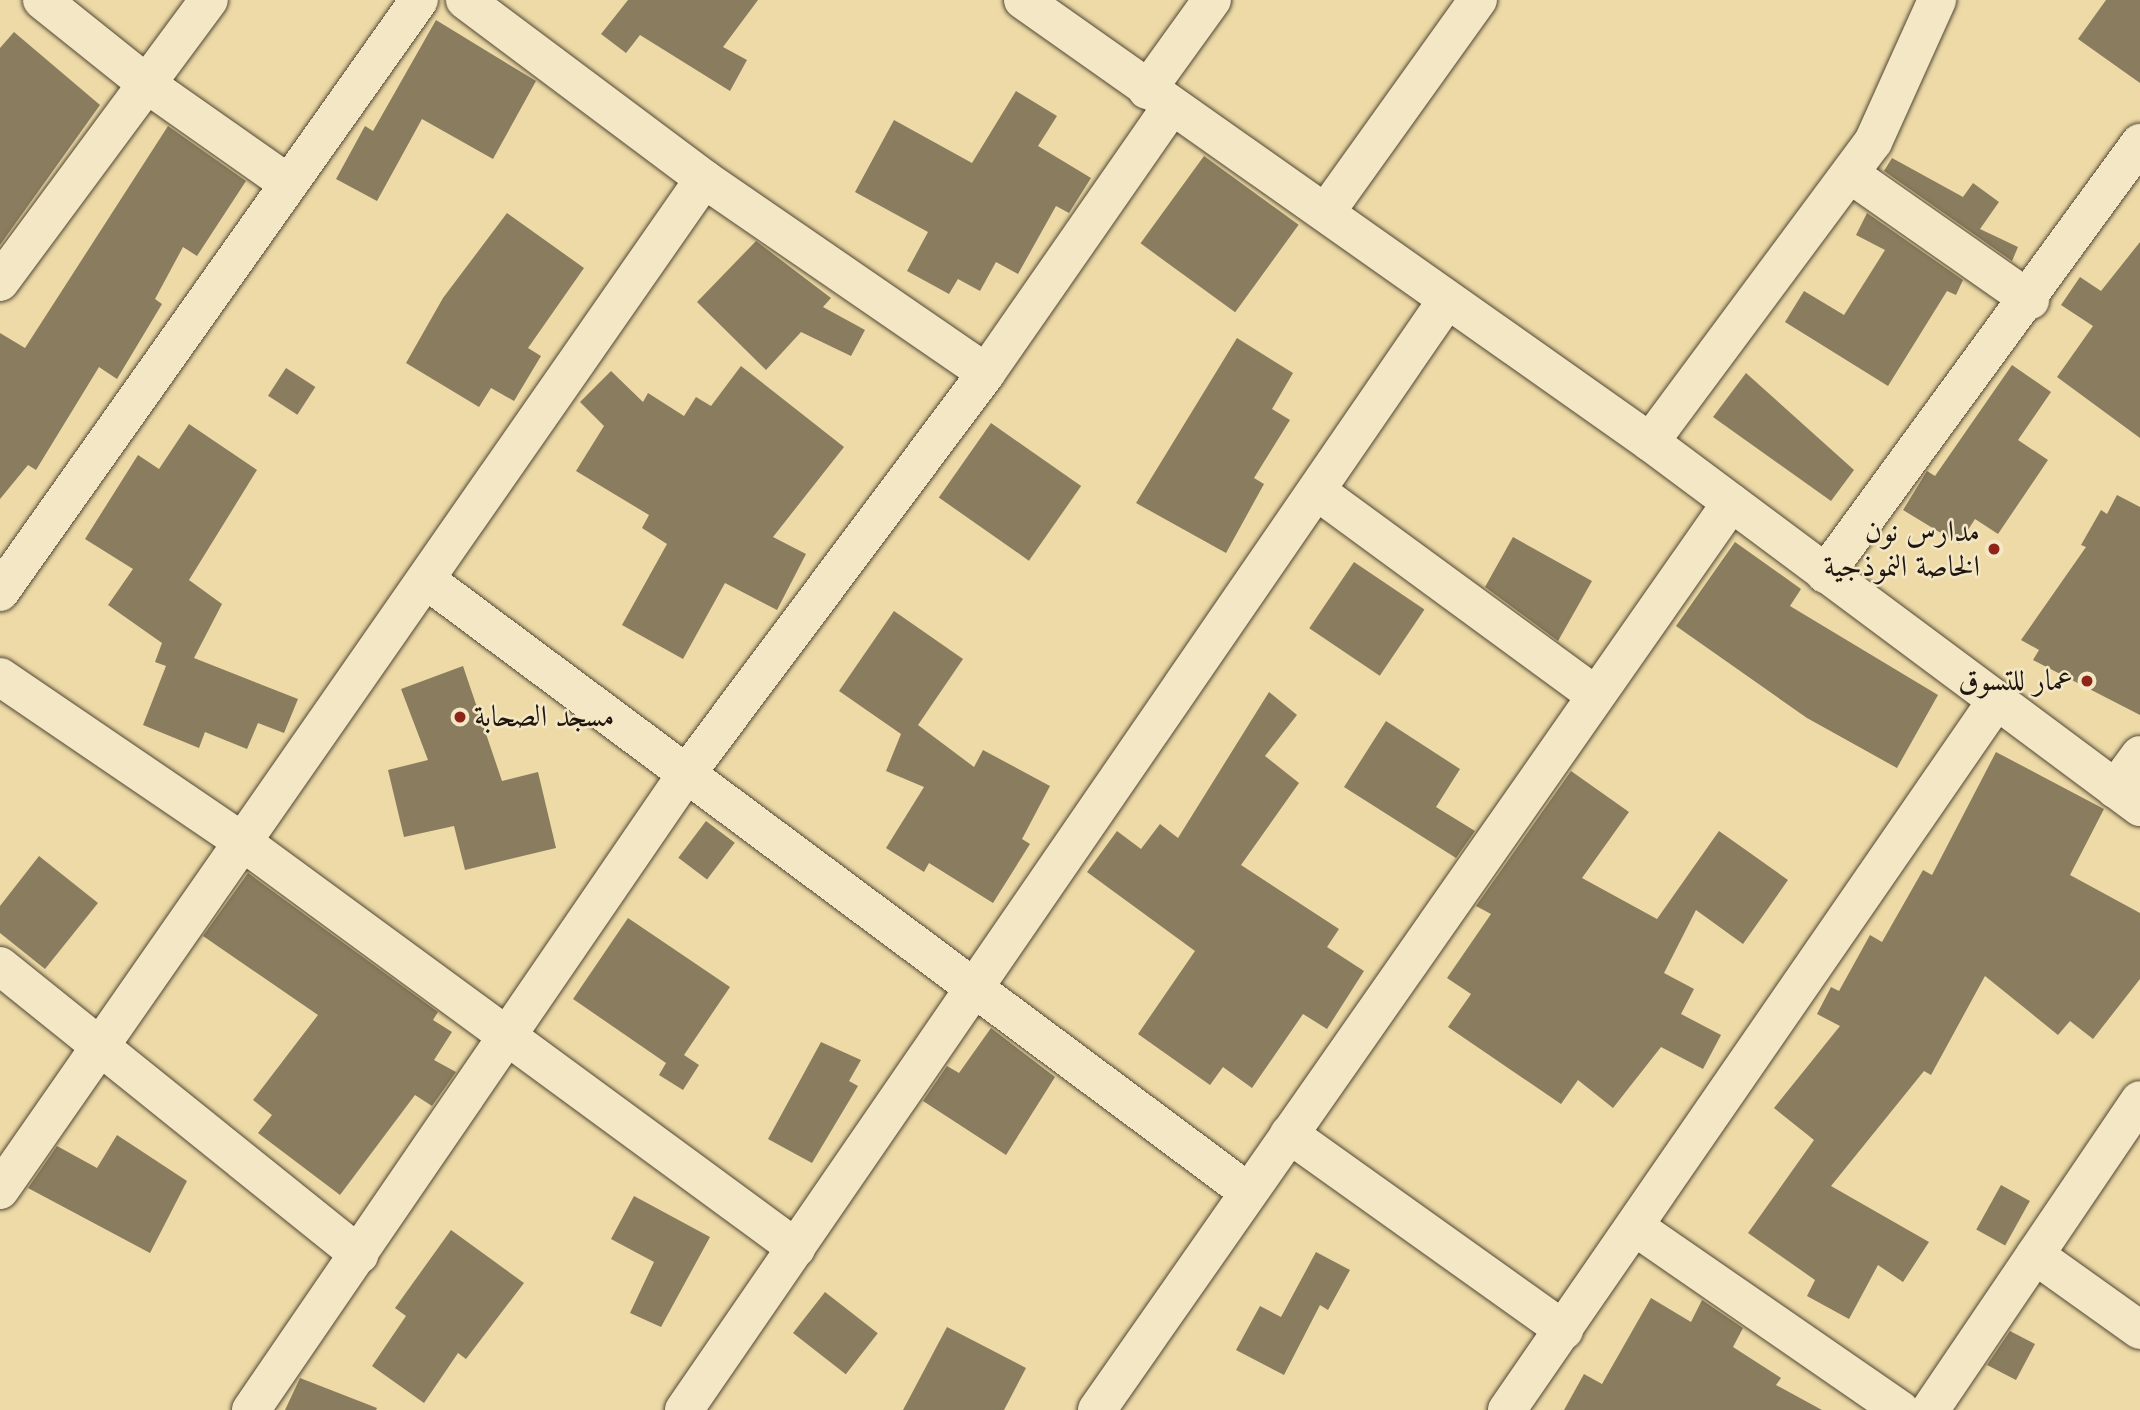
<!DOCTYPE html>
<html>
<head>
<meta charset="utf-8">
<style>
  body { margin:0 }
  #map { position:relative; width:2140px; height:1410px; overflow:hidden; background:#eddaa7; font-family:Cardo,Amiri,serif }
  div>[style] { position:absolute }
  [style*='--x'] { left:calc(var(--x)*1px); top:calc(var(--y)*1px); width:calc(var(--w)*1px); rotate:calc(var(--a)*1deg) }
  .building>* { inset:0; background:#8a7c5e; transform-origin:0 0 }
  .roads { filter:drop-shadow(0 0 2px #524734) drop-shadow(0 0 2px #524734) }
  .minor>* { height:38px; margin:-19px; padding:0 19px; transform-origin:19px; border-radius:19px; background:#f3e7c6 }
  .dots>* { width:19px; height:19px; translate:-50% -50%; box-sizing:border-box; border:4px solid #f3e7c6; border-radius:50% }
  span { translate:-50% -50%; white-space:nowrap; text-align:center; line-height:1.15; -webkit-text-stroke:5px #f3e7c6; paint-order:stroke }
  .poi-label { font-size:30px; color:#1f160e }
  .right { translate:-100% -50%; text-align:right }
  .left { translate:0 -50%; text-align:left }
</style>
</head>
<body>
<div id="map">
  <div class="building">
    <i style="clip-path:polygon(628px 0,758px 0,723px 47px,747px 60px,730px 91px,640px 35px,626px 53px,601px 34px)"></i>
    <i style="clip-path:polygon(2106px 0,2140px 0,2140px 83px,2078px 39px)"></i>
    <i style="clip-path:polygon(436px 20px,536px 81px,493px 159px,422px 119px,377px 201px,336px 179px,365px 126px,373px 131px)"></i>
    <i style="clip-path:polygon(14px 32px,100px 105px,0 245px,0 48px)"></i>
    <i style="clip-path:polygon(1016px 91px,1057px 116px,1038px 146px,1091px 178px,1069px 213px,1056px 206px,1018px 274px,996px 262px,980px 291px,958px 279px,949px 294px,907px 271px,928px 232px,855px 192px,894px 120px,972px 163px)"></i>
    <i style="clip-path:polygon(168px 126px,246px 181px,197px 256px,183px 247px,155px 299px,162px 304px,117px 379px,99px 367px,36px 470px,28px 465px,0 499px,0 333px,25px 348px)"></i>
    <i style="left:1204px;top:156px;width:117px;height:108px;rotate:36deg"></i>
    <i style="clip-path:polygon(1892px 158px,1963px 197px,1973px 183px,1999px 202px,1980px 229px,2018px 247px,2012px 261px,1884px 171px)"></i>
    <i style="clip-path:polygon(507px 213px,584px 268px,528px 348px,541px 356px,514px 401px,491px 388px,479px 407px,406px 363px,443px 298px)"></i>
    <i style="clip-path:polygon(1867px 213px,1963px 280px,1956px 295px,1947px 291px,1888px 386px,1785px 322px,1804px 291px,1844px 315px,1885px 250px,1856px 235px)"></i>
    <i style="clip-path:polygon(756px 241px,831px 298px,823px 307px,865px 330px,851px 356px,801px 332px,766px 370px,697px 302px)"></i>
    <i style="clip-path:polygon(2140px 242px,2140px 438px,2057px 377px,2093px 326px,2061px 305px,2080px 277px,2101px 291px)"></i>
    <i style="clip-path:polygon(1237px 338px,1293px 373px,1272px 409px,1290px 420px,1254px 478px,1264px 484px,1226px 553px,1136px 503px)"></i>
    <i style="clip-path:polygon(2012px 365px,2051px 392px,2018px 440px,2048px 460px,1998px 534px,1975px 519px,1959px 544px,1903px 510px,1927px 471px,1935px 476px)"></i>
    <i style="clip-path:polygon(741px 366px,844px 447px,773px 537px,806px 554px,777px 610px,725px 583px,683px 659px,622px 625px,667px 544px,642px 528px,649px 515px,576px 471px,604px 426px,580px 402px,611px 371px,643px 402px,648px 393px,684px 416px,696px 397px,711px 406px)"></i>
    <i style="left:286px;top:368px;width:35px;height:33px;rotate:33deg"></i>
    <i style="clip-path:polygon(1746px 373px,1854px 470px,1831px 501px,1713px 417px)"></i>
    <i style="left:991px;top:423px;width:110px;height:91px;rotate:35deg"></i>
    <i style="clip-path:polygon(189px 424px,257px 470px,189px 580px,222px 604px,194px 658px,298px 699px,284px 733px,258px 723px,247px 749px,205px 732px,199px 748px,143px 725px,166px 666px,155px 662px,162px 643px,108px 605px,133px 569px,85px 539px,138px 455px,159px 469px)"></i>
    <i style="clip-path:polygon(2117px 495px,2140px 507px,2140px 715px,2033px 660px,2039px 650px,2021px 640px,2086px 547px,2081px 545px,2101px 510px,2107px 514px)"></i>
    <i style="clip-path:polygon(1513px 537px,1592px 581px,1558px 641px,1485px 587px)"></i>
    <i style="clip-path:polygon(1735px 542px,1801px 589px,1790px 606px,1938px 695px,1897px 768px,1807px 718px,1676px 626px)"></i>
    <i style="left:1354px;top:562px;width:85px;height:80px;rotate:34deg"></i>
    <i style="clip-path:polygon(894px 611px,963px 659px,918px 725px,974px 767px,983px 750px,1050px 786px,1022px 839px,1030px 844px,993px 903px,929px 863px,924px 872px,886px 848px,924px 787px,886px 771px,901px 734px,839px 691px)"></i>
    <i style="clip-path:polygon(463px 666px,502px 781px,538px 772px,556px 848px,465px 870px,454px 826px,404px 837px,388px 770px,428px 760px,401px 689px)"></i>
    <i style="clip-path:polygon(1269px 692px,1297px 715px,1265px 756px,1299px 783px,1241px 865px,1339px 929px,1327px 947px,1364px 971px,1327px 1029px,1303px 1014px,1252px 1088px,1223px 1067px,1210px 1085px,1138px 1034px,1195px 951px,1087px 872px,1117px 831px,1141px 849px,1160px 824px,1178px 838px)"></i>
    <i style="clip-path:polygon(1386px 721px,1460px 769px,1436px 807px,1475px 831px,1456px 858px,1344px 787px)"></i>
    <i style="clip-path:polygon(1996px 752px,2104px 809px,2070px 875px,2140px 913px,2140px 979px,2093px 1039px,2070px 1021px,2058px 1035px,1985px 976px,1931px 1075px,1924px 1071px,1831px 1186px,1929px 1242px,1903px 1282px,1878px 1265px,1849px 1319px,1807px 1296px,1815px 1280px,1748px 1233px,1814px 1140px,1774px 1108px,1840px 1026px,1817px 1014px,1831px 987px,1839px 991px,1870px 935px,1882px 942px,1923px 870px,1932px 875px)"></i>
    <i style="clip-path:polygon(1571px 771px,1629px 812px,1582px 878px,1657px 919px,1719px 831px,1788px 880px,1743px 944px,1696px 910px,1664px 973px,1694px 989px,1681px 1014px,1721px 1035px,1703px 1069px,1661px 1047px,1613px 1108px,1578px 1080px,1561px 1104px,1448px 1027px,1471px 994px,1447px 978px,1491px 914px,1476px 906px)"></i>
    <i style="left:706px;top:821px;width:36px;height:46px;rotate:37deg"></i>
    <i style="clip-path:polygon(39px 856px,98px 903px,45px 969px,0 933px,0 906px)"></i>
    <i style="clip-path:polygon(248px 873px,438px 1012px,433px 1020px,452px 1032px,434px 1060px,456px 1072px,432px 1106px,415px 1095px,340px 1195px,258px 1133px,272px 1115px,253px 1100px,318px 1015px,203px 936px)"></i>
    <i style="clip-path:polygon(628px 918px,730px 987px,684px 1055px,699px 1065px,683px 1090px,659px 1075px,666px 1063px,573px 999px)"></i>
    <i style="clip-path:polygon(991px 1028px,1055px 1077px,1006px 1155px,923px 1101px,947px 1066px,959px 1073px)"></i>
    <i style="clip-path:polygon(821px 1042px,861px 1060px,849px 1081px,858px 1086px,812px 1163px,768px 1139px)"></i>
    <i style="clip-path:polygon(117px 1135px,187px 1181px,150px 1253px,28px 1188px,57px 1146px,97px 1168px)"></i>
    <i style="left:2001px;top:1185px;width:33px;height:51px;rotate:29deg"></i>
    <i style="clip-path:polygon(634px 1196px,710px 1237px,661px 1327px,630px 1313px,654px 1262px,611px 1239px)"></i>
    <i style="clip-path:polygon(451px 1230px,524px 1283px,466px 1359px,458px 1353px,424px 1403px,372px 1366px,406px 1316px,395px 1308px)"></i>
    <i style="clip-path:polygon(1316px 1252px,1350px 1270px,1328px 1310px,1320px 1305px,1284px 1375px,1236px 1350px,1260px 1306px,1281px 1317px)"></i>
    <i style="left:825px;top:1292px;width:67px;height:52px;rotate:38deg"></i>
    <i style="clip-path:polygon(1651px 1298px,1691px 1322px,1702px 1300px,1743px 1328px,1733px 1347px,1781px 1378px,1776px 1385px,1822px 1410px,1564px 1410px,1584px 1374px,1602px 1384px)"></i>
    <i style="clip-path:polygon(947px 1327px,1026px 1368px,1004px 1410px,903px 1410px)"></i>
    <i style="clip-path:polygon(2010px 1331px,2035px 1344px,2016px 1380px,1987px 1365px)"></i>
    <i style="clip-path:polygon(300px 1378px,377px 1408px,376px 1410px,285px 1410px)"></i>
  </div>
  <div class="roads">
    <div class="minor">
      <i style="--x:42;--y:0;--w:136;--a:38.7"></i>
      <i style="--x:148;--y:85;--w:172;--a:35.1"></i>
      <i style="--x:465;--y:0;--w:299;--a:36.8"></i>
      <i style="--x:704;--y:179;--w:342;--a:34.5"></i>
      <i style="--x:1023;--y:0;--w:767;--a:35.18"></i>
      <i style="--x:1650;--y:442;--w:611;--a:36.68"></i>
      <i style="--x:1147;--y:90;--w:111;--a:-54.2"></i>
      <i style="--x:1850;--y:174;--w:220;--a:35"></i>
      <i style="--x:1326;--y:212;--w:261;--a:-54.4"></i>
      <i style="--x:0;--y:282;--w:351;--a:-53.5"></i>
      <i style="--x:1650;--y:442;--w:374;--a:-53.4"></i>
      <i style="--x:1873;--y:142;--w:156;--a:-65.7"></i>
      <i style="--x:1318;--y:492;--w:343;--a:36.2"></i>
      <i style="--x:1825;--y:574;--w:534;--a:-53.84"></i>
      <i style="--x:429;--y:582;--w:1020;--a:36.67"></i>
      <i style="--x:0;--y:592;--w:725;--a:-54.71"></i>
      <i style="--x:0;--y:677;--w:295;--a:34.2"></i>
      <i style="--x:244;--y:843;--w:685;--a:36.27"></i>
      <i style="--x:2115;--y:789;--w:42;--a:-53.7"></i>
      <i style="--x:0;--y:966;--w:461;--a:38.8"></i>
      <i style="--x:1289;--y:1134;--w:338;--a:35.5"></i>
      <i style="--x:0;--y:1190;--w:1232;--a:-55.15"></i>
      <i style="--x:1635;--y:1227;--w:322;--a:34.6"></i>
      <i style="--x:2035;--y:1255;--w:129;--a:35.5"></i>
      <i style="--x:251;--y:1410;--w:772;--a:-55.61"></i>
      <i style="--x:687;--y:773;--w:499;--a:-53.2"></i>
      <i style="--x:986;--y:373;--w:323;--a:-55.2"></i>
      <i style="--x:684;--y:1410;--w:1347;--a:-55.5"></i>
      <i style="--x:1097;--y:1410;--w:1107;--a:-55.05"></i>
      <i style="--x:1507;--y:1410;--w:858;--a:-55.4"></i>
      <i style="--x:1930;--y:1410;--w:374;--a:-55.9"></i>
    </div>
  </div>
  <div class="dots">
    <i style="left:1994px;top:549px;background:#8f2418"></i>
    <i style="left:2087px;top:681px;background:#8f2418"></i>
    <i style="left:460px;top:717px;background:#8f2418"></i>
  </div>
  <div class="poi-label">
    <span class="right" style="left:1980px;top:549px">مدارس نون<br>الخاصة النموذجية</span>
    <span class="right" style="left:2073px;top:681px">عمار للتسوق</span>
    <span class="left" style="left:474px;top:717px">مسجد الصحابة</span>
  </div>
</div>
</body>
</html>
